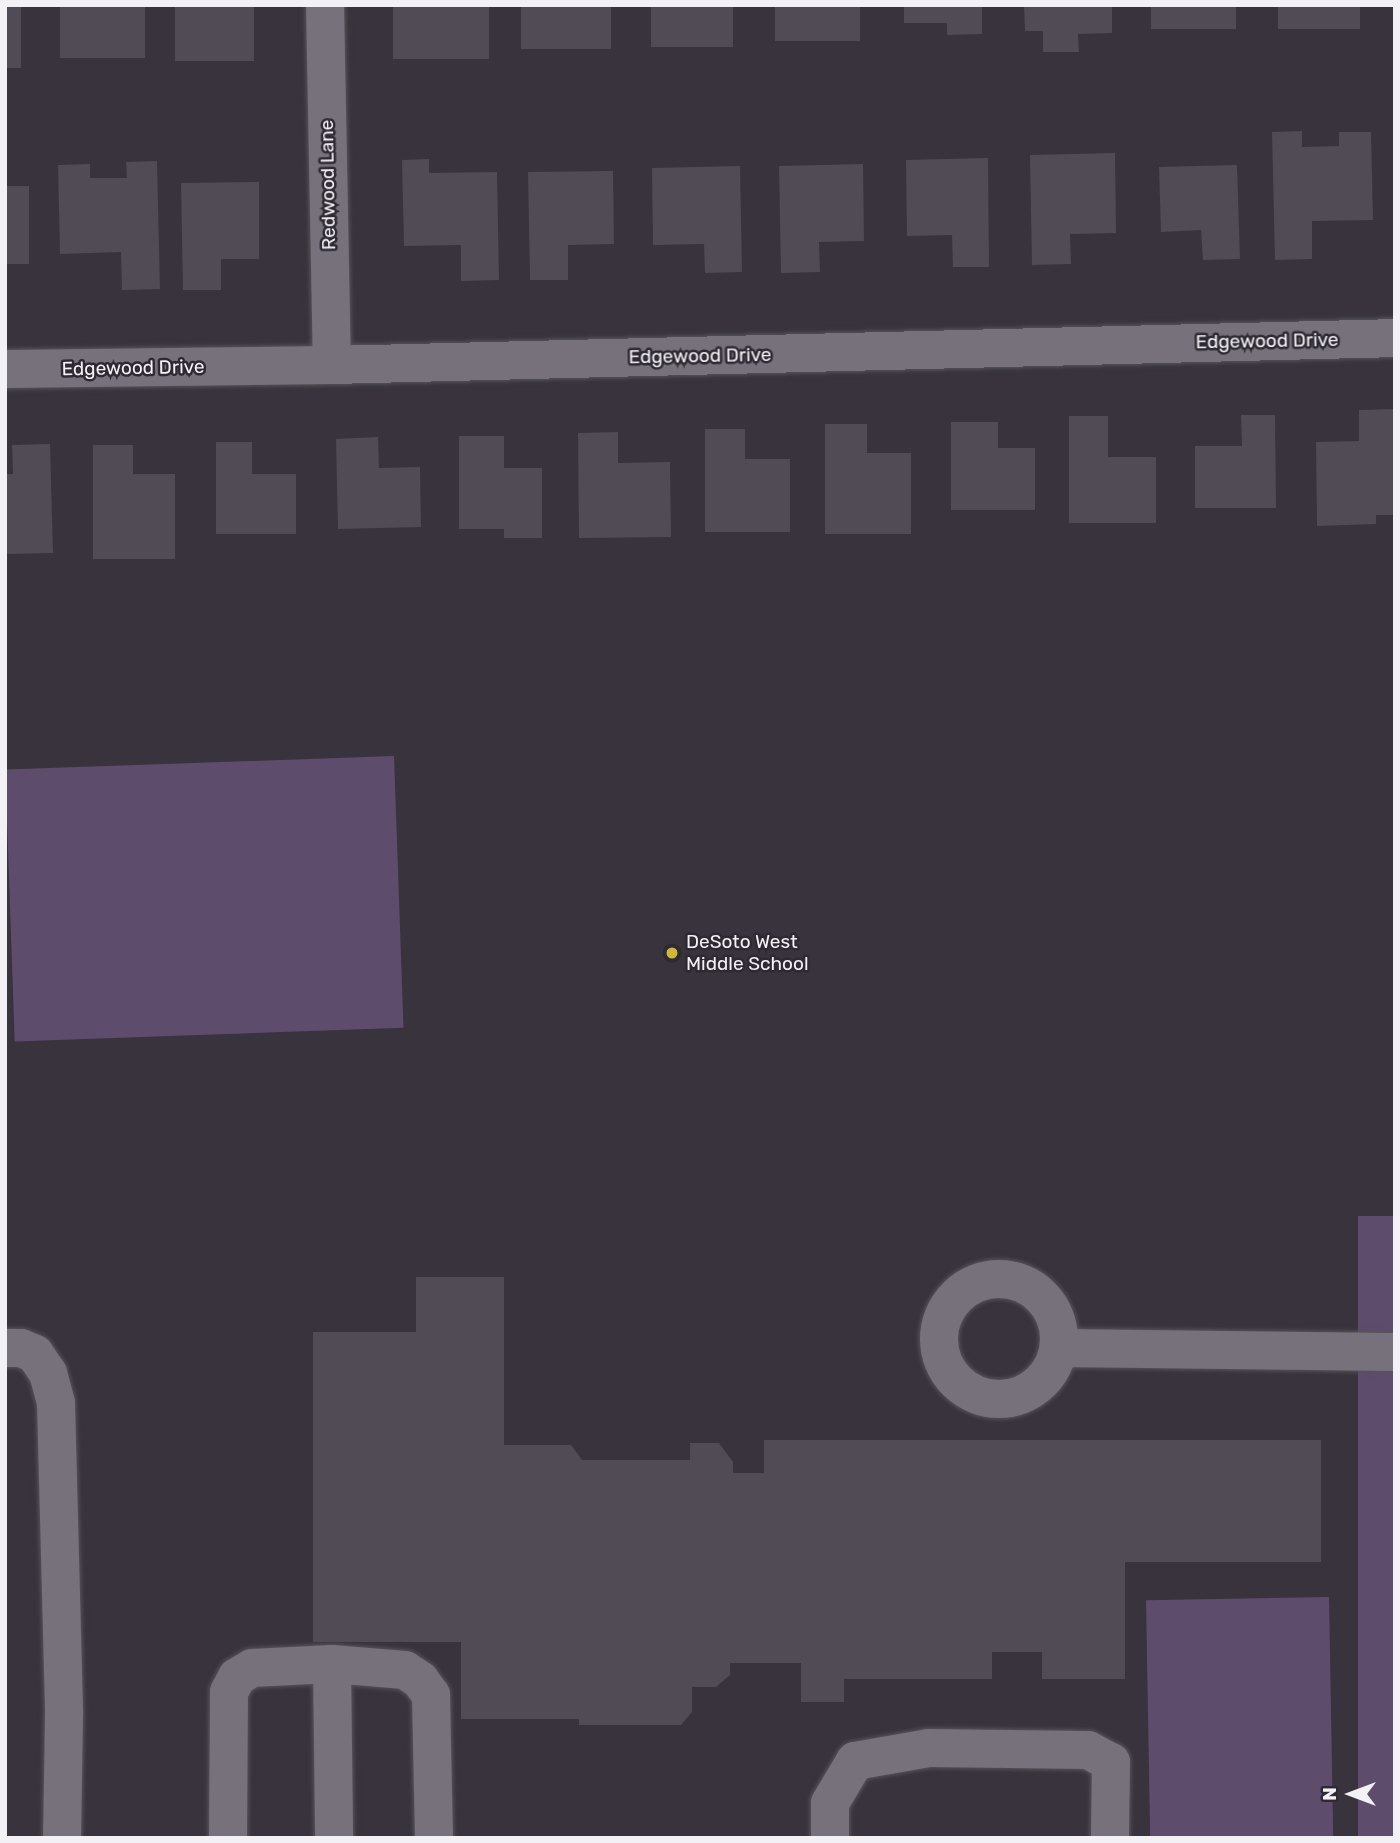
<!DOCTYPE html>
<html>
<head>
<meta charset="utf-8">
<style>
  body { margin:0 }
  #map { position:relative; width:1400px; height:1843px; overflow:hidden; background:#38333c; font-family:Rubik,sans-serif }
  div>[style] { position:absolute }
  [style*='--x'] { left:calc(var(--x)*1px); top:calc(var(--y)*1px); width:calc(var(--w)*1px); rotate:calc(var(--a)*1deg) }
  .green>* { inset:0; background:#5e4c6d; transform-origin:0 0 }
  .building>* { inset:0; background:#504b55; transform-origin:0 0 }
  .roads { filter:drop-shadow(0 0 2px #56525a) drop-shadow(0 0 2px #56525a) }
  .minor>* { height:38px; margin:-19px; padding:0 19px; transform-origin:19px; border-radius:19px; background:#76717b }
  .minor>.ring { margin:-19px; padding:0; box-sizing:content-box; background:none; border:38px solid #76717b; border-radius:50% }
  .dots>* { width:19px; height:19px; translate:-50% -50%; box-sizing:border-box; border:4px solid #2e2932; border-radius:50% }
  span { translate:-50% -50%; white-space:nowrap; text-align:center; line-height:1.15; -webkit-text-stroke:5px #2e2932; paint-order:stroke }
  .street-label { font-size:19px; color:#f3f0f6 }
  .poi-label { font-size:19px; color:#f3f0f6 }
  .left { translate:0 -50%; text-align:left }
  .frame { position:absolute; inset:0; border:7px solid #f3f0f6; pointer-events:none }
  .north { position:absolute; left:1316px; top:1759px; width:70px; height:70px; -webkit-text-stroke:5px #2e2932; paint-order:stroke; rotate:270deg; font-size:19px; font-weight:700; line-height:28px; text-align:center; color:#f3f0f6 }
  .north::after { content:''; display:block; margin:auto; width:24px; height:32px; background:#f3f0f6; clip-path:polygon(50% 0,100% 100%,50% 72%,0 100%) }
</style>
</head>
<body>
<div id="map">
  <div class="green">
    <i style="left:394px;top:756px;width:272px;height:389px;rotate:88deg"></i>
    <i style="left:1358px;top:1216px;width:37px;height:622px"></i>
    <i style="left:1329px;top:1597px;width:241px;height:183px;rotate:89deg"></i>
  </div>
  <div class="building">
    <i style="left:5px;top:5px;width:16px;height:63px"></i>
    <i style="left:60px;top:5px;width:85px;height:53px"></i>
    <i style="left:175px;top:5px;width:79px;height:56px"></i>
    <i style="left:393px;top:5px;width:96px;height:54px"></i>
    <i style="left:521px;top:5px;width:90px;height:44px"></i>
    <i style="left:651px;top:5px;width:82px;height:42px"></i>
    <i style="left:775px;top:5px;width:85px;height:36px"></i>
    <i style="clip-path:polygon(904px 5px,982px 5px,982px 34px,947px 35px,947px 23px,904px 23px)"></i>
    <i style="clip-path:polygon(1024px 5px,1112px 5px,1112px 33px,1078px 34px,1079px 52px,1043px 52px,1043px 31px,1025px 31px)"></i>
    <i style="left:1151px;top:5px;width:85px;height:24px"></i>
    <i style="left:1278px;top:5px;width:82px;height:24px"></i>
    <i style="clip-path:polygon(1302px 131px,1302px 147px,1339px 146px,1339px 132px,1371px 132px,1373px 220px,1312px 221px,1312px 259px,1275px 260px,1272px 132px)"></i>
    <i style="clip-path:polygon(1115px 153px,1116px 233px,1070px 234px,1071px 264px,1032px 265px,1030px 155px)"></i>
    <i style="clip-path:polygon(988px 158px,989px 267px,953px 267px,952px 235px,907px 236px,906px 160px)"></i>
    <i style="clip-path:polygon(429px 159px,429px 173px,497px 172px,499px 280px,461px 281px,461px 245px,404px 246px,402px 160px)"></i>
    <i style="clip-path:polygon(157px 161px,160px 289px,122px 290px,121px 252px,60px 254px,58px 165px,90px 164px,90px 178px,127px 178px,126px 162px)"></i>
    <i style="clip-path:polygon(863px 164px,864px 241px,819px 242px,820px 272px,781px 273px,779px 166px)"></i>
    <i style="clip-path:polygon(1237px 165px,1240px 259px,1203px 260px,1201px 230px,1161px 232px,1159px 167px)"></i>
    <i style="clip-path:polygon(740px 166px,742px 272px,705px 273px,704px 244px,653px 245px,652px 168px)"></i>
    <i style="clip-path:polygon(613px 171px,614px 244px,568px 245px,568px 280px,530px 280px,528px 172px)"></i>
    <i style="clip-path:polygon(259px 182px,259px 259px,221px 259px,221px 290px,183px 290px,181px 183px)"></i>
    <i style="left:5px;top:186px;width:24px;height:78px"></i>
    <i style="clip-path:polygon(1395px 409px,1395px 515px,1376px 515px,1376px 524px,1317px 526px,1316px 442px,1359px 441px,1359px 410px)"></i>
    <i style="clip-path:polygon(1241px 415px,1275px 415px,1276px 508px,1195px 508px,1195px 446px,1242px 446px)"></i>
    <i style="clip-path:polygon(1069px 416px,1108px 416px,1108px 457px,1156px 457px,1156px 523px,1069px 523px)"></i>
    <i style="clip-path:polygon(951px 422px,998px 422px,998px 448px,1035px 448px,1035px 510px,951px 510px)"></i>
    <i style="clip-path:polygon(825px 424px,867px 424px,867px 453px,911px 453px,911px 534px,825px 534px)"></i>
    <i style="clip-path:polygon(705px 429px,745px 429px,745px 459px,790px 459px,790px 532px,705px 532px)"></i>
    <i style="clip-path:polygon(618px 432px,618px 463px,670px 462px,671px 537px,579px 538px,578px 433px)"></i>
    <i style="clip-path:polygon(459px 436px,504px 436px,504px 468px,542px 468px,542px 538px,504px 538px,504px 529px,459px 529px)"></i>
    <i style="clip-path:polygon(378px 437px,379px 468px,420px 467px,421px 527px,338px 529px,336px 439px)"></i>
    <i style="clip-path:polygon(216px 442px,252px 442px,252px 474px,296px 474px,296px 534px,216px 534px)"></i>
    <i style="clip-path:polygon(50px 444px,53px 553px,5px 554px,5px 474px,13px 474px,12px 445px)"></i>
    <i style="clip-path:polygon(93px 445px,133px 445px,133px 474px,175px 474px,175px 559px,93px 559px)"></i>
    <i style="clip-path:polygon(416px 1277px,504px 1277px,504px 1445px,571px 1445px,582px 1460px,690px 1460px,690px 1443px,719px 1443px,733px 1462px,733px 1473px,764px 1473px,764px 1440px,1321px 1440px,1321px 1562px,1125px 1562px,1125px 1679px,1042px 1679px,1042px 1652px,992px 1652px,992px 1679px,844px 1679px,844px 1702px,801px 1702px,801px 1663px,730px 1663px,730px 1675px,716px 1687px,692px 1687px,692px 1712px,681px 1725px,579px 1725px,579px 1719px,461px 1719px,461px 1642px,313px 1642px,313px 1332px,416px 1332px)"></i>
  </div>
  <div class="roads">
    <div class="minor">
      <i style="--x:325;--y:5;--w:360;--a:88.9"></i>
      <i style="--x:5;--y:369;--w:327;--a:-0.7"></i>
      <i style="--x:332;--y:365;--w:1063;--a:-1.45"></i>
      <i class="ring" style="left:939px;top:1279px;width:82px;height:82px"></i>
      <i style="--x:5;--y:1348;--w:16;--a:0"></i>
      <i style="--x:21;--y:1348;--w:15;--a:23"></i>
      <i style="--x:35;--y:1354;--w:23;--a:56"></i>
      <i style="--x:48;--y:1373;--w:31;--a:75"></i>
      <i style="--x:56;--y:1403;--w:312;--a:88.5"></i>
      <i style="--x:64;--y:1715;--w:123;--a:90.9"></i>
      <i style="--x:1059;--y:1348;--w:336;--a:0.7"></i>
      <i style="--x:332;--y:1664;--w:174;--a:89.3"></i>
      <i style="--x:228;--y:1838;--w:146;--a:-89.6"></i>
      <i style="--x:229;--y:1692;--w:17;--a:-62"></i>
      <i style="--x:237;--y:1677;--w:17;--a:-31"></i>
      <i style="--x:252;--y:1668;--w:80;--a:-2.9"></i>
      <i style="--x:332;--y:1664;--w:73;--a:4.7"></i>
      <i style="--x:405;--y:1670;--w:18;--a:34"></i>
      <i style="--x:420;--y:1680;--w:19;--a:54"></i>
      <i style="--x:431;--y:1695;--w:143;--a:88.8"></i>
      <i style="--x:830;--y:1838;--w:35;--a:-90"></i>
      <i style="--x:830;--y:1803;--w:49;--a:-59.2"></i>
      <i style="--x:855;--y:1761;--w:75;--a:-10"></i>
      <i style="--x:929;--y:1748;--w:159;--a:0.7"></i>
      <i style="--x:1088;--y:1750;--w:26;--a:28"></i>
      <i style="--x:1111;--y:1762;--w:76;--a:90.8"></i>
    </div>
  </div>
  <div class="dots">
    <i style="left:672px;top:953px;background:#cfb837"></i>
  </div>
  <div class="street-label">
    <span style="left:328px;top:185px;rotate:-91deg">Redwood Lane</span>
    <span style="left:1267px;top:341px;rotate:-1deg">Edgewood Drive</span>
    <span style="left:700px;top:356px;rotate:-1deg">Edgewood Drive</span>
    <span style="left:133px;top:368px;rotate:-1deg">Edgewood Drive</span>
  </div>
  <div class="poi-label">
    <span class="left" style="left:686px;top:953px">DeSoto West<br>Middle School</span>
  </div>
  <div class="frame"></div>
  <div class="north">N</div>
</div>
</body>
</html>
